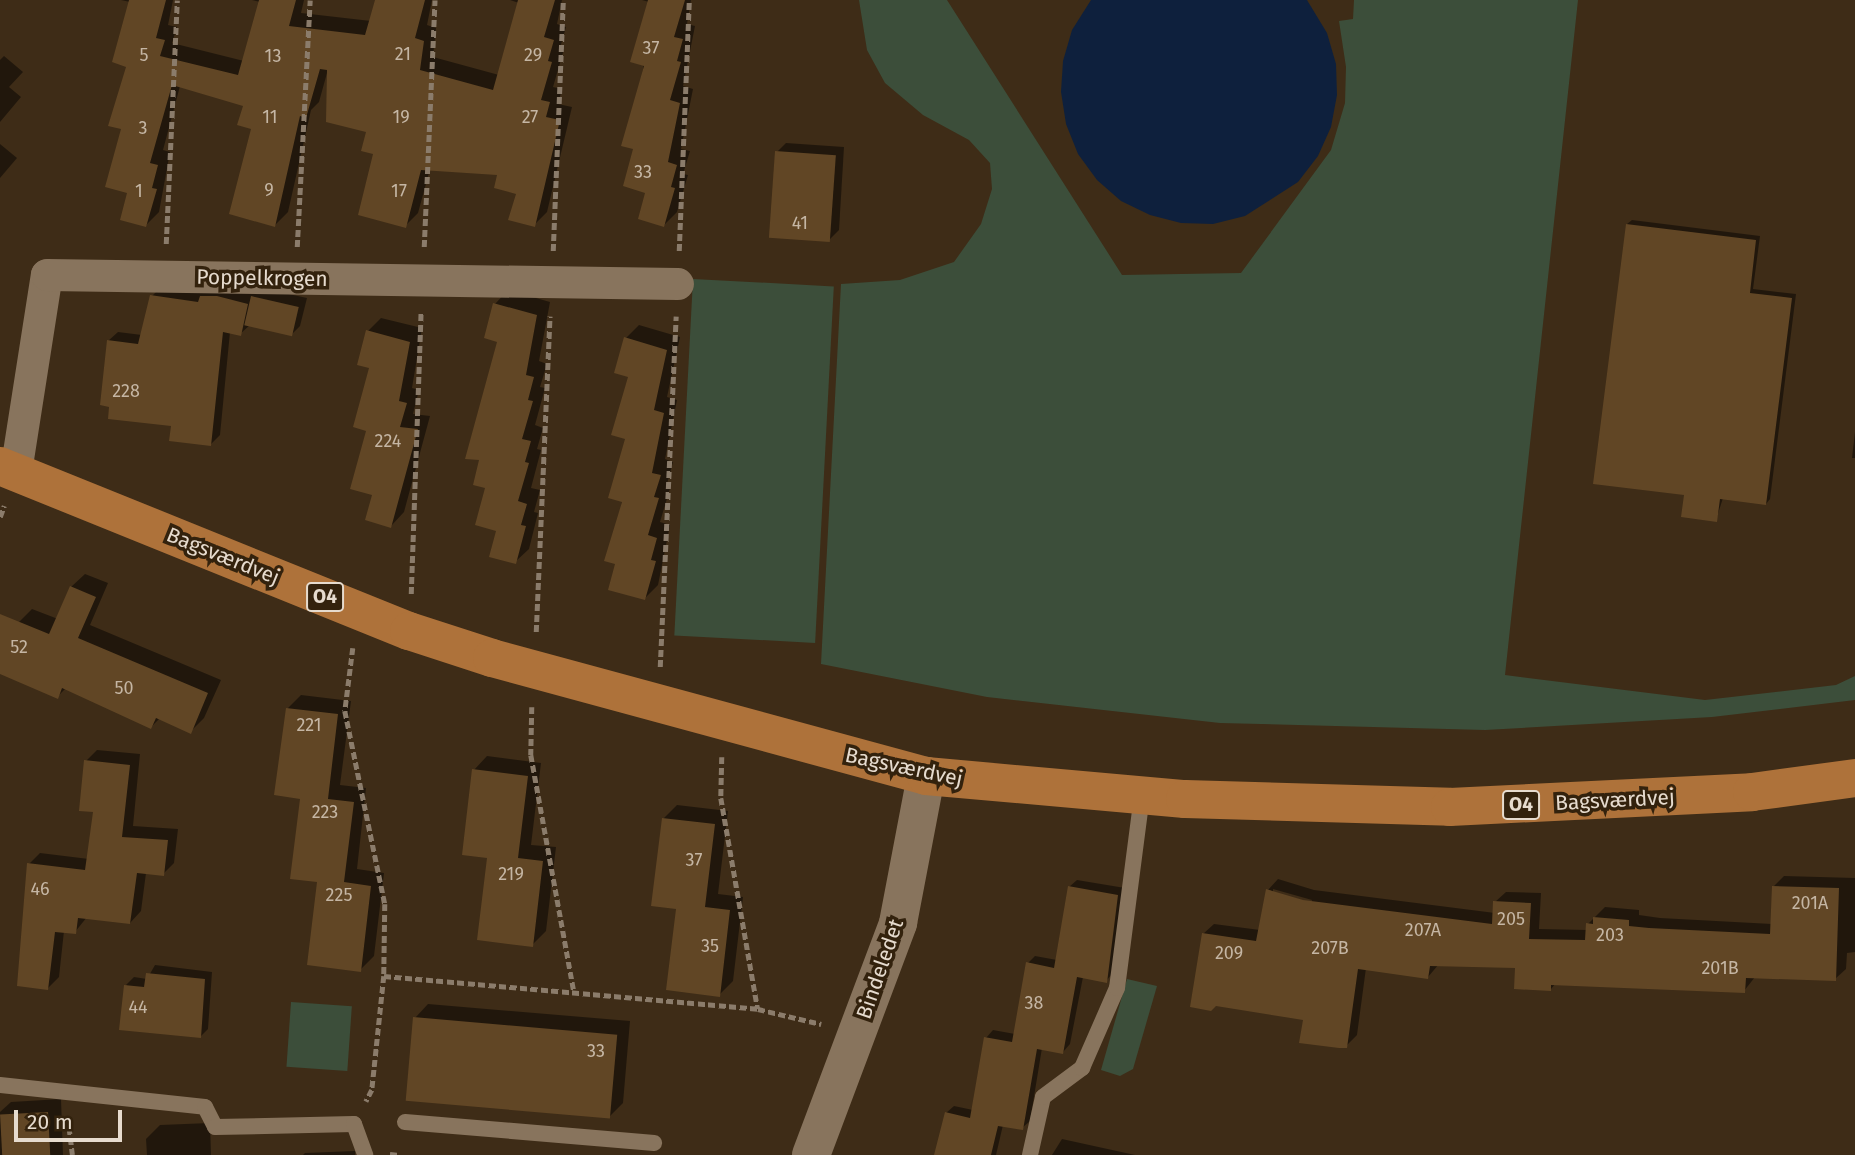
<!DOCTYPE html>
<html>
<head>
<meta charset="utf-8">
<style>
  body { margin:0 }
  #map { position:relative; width:1855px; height:1155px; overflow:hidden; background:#3e2c17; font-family:"Fira Sans",sans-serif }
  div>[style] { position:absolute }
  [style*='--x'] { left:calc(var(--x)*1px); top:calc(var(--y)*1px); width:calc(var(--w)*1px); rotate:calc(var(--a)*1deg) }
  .green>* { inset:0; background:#3c4e3a; transform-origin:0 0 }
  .water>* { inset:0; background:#0e203d }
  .shadow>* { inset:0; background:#0007 }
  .building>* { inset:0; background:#614625; transform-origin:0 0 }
  .path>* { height:4.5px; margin-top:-2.25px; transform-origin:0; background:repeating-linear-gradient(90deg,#8b7c6b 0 7px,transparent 0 10.5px) }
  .service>* { height:16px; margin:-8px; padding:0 8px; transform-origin:8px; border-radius:8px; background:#88745d }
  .minor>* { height:32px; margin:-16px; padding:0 16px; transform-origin:16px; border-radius:16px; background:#88745d }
  .tertiary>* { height:38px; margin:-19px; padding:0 19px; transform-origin:19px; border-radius:19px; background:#88745d }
  .primary>* { height:38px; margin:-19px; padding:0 19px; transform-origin:19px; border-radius:19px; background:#ae723a }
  span { translate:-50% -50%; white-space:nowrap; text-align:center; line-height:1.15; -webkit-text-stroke:7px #33220d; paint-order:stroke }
  .number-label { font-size:18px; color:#c5b6a4 }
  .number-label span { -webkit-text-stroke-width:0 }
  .shield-label span { padding:2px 5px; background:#33220d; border:2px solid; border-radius:5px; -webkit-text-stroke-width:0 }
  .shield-label { font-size:19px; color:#e6dbce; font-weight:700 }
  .street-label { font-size:21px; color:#e6dbce }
  .scale { position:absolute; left:14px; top:1110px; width:108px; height:32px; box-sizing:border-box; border:4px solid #e6dbce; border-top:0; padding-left:9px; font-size:21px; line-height:24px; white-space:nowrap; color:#e6dbce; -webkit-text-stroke:5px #33220d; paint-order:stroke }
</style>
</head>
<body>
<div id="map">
  <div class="green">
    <i style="clip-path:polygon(859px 0,947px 0,1122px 275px,1241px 273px,1331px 150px,1345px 103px,1346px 67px,1339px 21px,1353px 19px,1354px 0,1578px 0,1505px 675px,1705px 700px,1836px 685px,1855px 676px,1855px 700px,1712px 717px,1485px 730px,1220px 723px,987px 697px,821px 664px,841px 284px,900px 280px,954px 262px,981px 224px,992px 189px,990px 163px,969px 140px,923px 115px,885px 83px,867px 50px)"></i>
    <i style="left:693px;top:279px;width:141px;height:357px;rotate:3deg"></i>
    <i style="clip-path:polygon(1127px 979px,1157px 986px,1133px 1069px,1120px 1076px,1101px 1070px)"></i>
    <i style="left:291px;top:1002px;width:61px;height:65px;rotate:4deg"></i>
  </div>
  <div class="water">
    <i style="clip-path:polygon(1091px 0,1307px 0,1327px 33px,1336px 64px,1337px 95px,1331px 127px,1318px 156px,1298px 182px,1245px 216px,1213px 224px,1181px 223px,1150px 215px,1121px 201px,1097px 180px,1078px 154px,1066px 124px,1061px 92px,1063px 61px,1072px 30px)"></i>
  </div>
  <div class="shadow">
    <i style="clip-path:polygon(121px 0,173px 0,168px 25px,177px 27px,172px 43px,244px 61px,260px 2px,252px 0,304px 0,301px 13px,371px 21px,376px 0,432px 0,427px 25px,436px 28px,433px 57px,499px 75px,519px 3px,510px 0,562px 0,557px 24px,566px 27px,560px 48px,564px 49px,553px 87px,562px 89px,558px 104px,572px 107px,547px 212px,534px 225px,518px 192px,499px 174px,430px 169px,418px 213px,405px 226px,368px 131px,327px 73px,319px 102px,311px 110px,288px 212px,275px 225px,245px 104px,180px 86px,163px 150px,170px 152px,159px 212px,146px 225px,129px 192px,123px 128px,130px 2px)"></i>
    <i style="clip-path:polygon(642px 0,691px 0,687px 24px,695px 26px,683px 86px,693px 89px,681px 149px,690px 151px,683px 174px,688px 175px,677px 212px,664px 225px,647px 192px,636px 148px,649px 2px)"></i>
    <i style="clip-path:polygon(4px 56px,23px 72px,9px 87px,21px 97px,0 122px,0 60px)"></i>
    <i style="clip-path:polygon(786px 143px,844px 147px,839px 230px,830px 239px,777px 152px)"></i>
    <i style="clip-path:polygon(0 144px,17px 158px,0 178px)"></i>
    <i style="clip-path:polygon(1632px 220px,1760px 236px,1753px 289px,1796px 294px,1770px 499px,1766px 504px,1723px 498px,1716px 520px,1686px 494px,1627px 224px)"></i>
    <i style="clip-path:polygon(161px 287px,205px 293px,210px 287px,227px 287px,255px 294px,261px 288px,307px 298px,300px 326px,291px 335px,250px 325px,240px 334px,230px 332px,220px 435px,211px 444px,173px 425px,108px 341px,118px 332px,142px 335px,152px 296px)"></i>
    <i style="clip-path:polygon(508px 290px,550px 302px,539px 361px,547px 364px,540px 387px,545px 388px,535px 425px,543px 428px,537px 449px,541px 450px,531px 488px,540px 490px,534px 512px,538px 513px,529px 549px,515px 562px,498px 530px,482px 459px,499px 341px,495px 304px)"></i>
    <i style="clip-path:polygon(381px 318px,422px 328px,412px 388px,419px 390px,413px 414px,430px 416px,404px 512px,391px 526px,374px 494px,368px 430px,371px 366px,368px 331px)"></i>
    <i style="clip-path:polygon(639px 325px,680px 337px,667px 397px,677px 400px,665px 459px,673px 462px,667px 484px,671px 485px,660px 522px,670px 525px,658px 585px,644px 599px,618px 563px,630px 376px,626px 338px)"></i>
    <i style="clip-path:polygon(1855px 432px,1855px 458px,1852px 458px)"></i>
    <i style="clip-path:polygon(85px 574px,108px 583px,90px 625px,221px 680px,204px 718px,191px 731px,160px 718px,151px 727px,66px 688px,57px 697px,19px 622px,32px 609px,58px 619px,71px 587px)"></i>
    <i style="clip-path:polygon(301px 695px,351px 701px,340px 785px,366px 788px,357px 869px,384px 873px,374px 956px,360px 970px,319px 880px,288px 708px)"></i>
    <i style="clip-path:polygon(97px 750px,140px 754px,133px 826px,178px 829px,174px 863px,163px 874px,146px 873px,141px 911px,130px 923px,87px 917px,75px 932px,64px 931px,59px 977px,48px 988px,29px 864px,40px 853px,89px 859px,95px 811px,86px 761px)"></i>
    <i style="clip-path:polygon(487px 756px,541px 763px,531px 845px,556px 847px,546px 931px,532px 945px,489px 856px,474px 770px)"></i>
    <i style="clip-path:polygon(677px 805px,728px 811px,718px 894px,743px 897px,733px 981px,719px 995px,678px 907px,663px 819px)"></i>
    <i style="clip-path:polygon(evenodd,1784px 876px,1855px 878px,1855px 952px,1847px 953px,1846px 969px,1835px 979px,1755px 977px,1744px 991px,1556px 983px,1551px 989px,1517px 966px,1439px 964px,1428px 977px,1366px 968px,1357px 1035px,1346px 1046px,1305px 1018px,1203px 934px,1214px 924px,1260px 930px,1268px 890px,1278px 879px,1314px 890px,1495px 913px,1495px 902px,1506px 892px,1541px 893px,1539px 929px,1588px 930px,1588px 924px,1605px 907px,1639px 910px,1639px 915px,1660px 918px,1772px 924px,1773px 887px,1784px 876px,1273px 889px,1312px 900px,1311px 904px,1273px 893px,1273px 889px)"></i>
    <i style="clip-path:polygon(1077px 880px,1125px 888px,1113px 973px,1106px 981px,1083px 977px,1070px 1044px,1063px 1052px,1042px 1048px,1030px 1121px,1022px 1128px,1003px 1125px,996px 1155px,936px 1155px,946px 1113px,954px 1106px,973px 1110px,986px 1038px,993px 1030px,1015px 1034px,1028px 963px,1035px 956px,1057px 960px,1069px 887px)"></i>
    <i style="clip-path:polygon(155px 965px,212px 972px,208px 1029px,200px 1037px,126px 985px,134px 977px,147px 979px)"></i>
    <i style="clip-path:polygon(428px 1004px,630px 1021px,623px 1103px,609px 1117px,415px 1018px)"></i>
    <i style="clip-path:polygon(61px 1099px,63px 1155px,0 1155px,0 1112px,11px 1102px)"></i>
    <i style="clip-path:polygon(210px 1123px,211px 1155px,147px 1155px,146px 1139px,160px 1125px)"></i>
    <i style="clip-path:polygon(1062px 1139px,1135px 1155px,1052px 1155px)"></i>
    <i style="clip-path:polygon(355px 1151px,355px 1155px,303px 1155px,305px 1153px)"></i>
  </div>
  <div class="building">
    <i style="clip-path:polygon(129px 0,166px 0,156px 38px,165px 40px,160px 56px,238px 75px,259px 0,296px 0,289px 26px,365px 35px,375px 0,425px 0,415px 38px,424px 41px,420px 70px,493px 90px,518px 0,555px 0,544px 37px,554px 40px,548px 61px,552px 62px,541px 100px,550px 102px,546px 117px,560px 120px,535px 227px,508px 220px,516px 194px,494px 188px,497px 175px,421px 170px,406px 228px,358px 215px,373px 154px,361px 151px,366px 132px,326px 122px,327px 70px,320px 69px,306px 118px,300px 116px,275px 227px,229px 214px,251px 129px,237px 125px,243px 106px,172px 85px,150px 163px,158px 165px,152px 188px,157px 189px,146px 227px,120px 220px,127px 193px,105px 187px,121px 129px,108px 126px,126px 67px,112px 62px)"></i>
    <i style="clip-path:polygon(648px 0,685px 0,674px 37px,683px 39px,677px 61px,681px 62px,670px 100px,680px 103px,668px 162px,677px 165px,671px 187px,675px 188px,664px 227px,638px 219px,645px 193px,623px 186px,633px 149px,621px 146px,644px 66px,630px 62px)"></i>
    <i style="left:775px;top:151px;width:61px;height:87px;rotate:4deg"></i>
    <i style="clip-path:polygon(1626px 224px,1756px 240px,1750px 293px,1792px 298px,1766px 505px,1720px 499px,1717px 522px,1681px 517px,1684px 495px,1593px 484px)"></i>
    <i style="clip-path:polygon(150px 295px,198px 302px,200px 296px,217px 296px,248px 304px,241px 336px,223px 332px,211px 446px,169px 441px,171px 426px,108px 419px,109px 407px,100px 405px,107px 340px,138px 344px)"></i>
    <i style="left:251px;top:296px;width:49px;height:30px;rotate:13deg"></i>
    <i style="clip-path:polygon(493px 303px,537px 315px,526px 375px,534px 377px,528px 400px,533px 401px,522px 439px,531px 441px,525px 462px,529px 463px,518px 501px,527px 504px,521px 525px,526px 526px,516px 564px,489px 557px,496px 531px,475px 525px,485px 488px,473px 485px,479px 460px,465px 459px,497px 342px,484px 338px)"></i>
    <i style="clip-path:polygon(366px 330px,410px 342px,399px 401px,407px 403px,400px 427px,418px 429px,391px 528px,365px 520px,372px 495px,350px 489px,366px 431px,353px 427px,369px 368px,357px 365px)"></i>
    <i style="clip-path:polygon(624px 337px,667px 350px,654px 410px,664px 413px,652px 473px,661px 475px,654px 497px,659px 498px,648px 535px,657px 538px,651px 560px,656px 561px,645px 600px,608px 590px,615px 564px,604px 561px,622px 502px,608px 498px,625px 439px,611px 435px,628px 377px,614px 373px)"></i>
    <i style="clip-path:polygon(70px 586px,96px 597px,78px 638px,208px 693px,191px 734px,156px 718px,151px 729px,62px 688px,58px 699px,0 674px,0 614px,49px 634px)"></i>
    <i style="clip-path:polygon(286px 708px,338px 714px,328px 799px,354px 802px,344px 882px,371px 886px,361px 972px,307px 965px,317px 882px,290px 879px,300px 799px,274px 795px)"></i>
    <i style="clip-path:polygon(84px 760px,130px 765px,122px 837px,168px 840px,164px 876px,137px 873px,130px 924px,78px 918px,76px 934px,55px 932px,48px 990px,17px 986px,27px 863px,85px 870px,93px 812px,79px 811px)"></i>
    <i style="clip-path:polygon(472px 769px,528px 776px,518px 858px,543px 861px,533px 947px,477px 940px,487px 858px,462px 855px)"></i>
    <i style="clip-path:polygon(662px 818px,715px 824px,705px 907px,730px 910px,720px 997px,666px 990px,676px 909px,651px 906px)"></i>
    <i style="clip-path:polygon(1068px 886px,1118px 895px,1107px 983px,1077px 977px,1063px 1054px,1037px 1049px,1023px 1130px,998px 1126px,991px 1155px,934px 1155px,945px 1112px,970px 1118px,984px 1037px,1012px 1042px,1026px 962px,1054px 968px)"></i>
    <i style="clip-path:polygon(1772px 886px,1839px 888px,1836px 981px,1746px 978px,1745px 993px,1551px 985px,1551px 991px,1514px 989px,1515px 968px,1430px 966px,1428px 979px,1358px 969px,1347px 1048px,1339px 1048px,1299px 1043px,1303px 1020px,1216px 1006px,1211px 1011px,1190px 1007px,1202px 933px,1256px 941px,1266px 889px,1303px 900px,1492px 924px,1493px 901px,1531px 903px,1529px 939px,1585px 940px,1586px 923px,1593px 924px,1593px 917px,1629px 920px,1629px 926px,1649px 928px,1770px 934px)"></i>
    <i style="clip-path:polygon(146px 973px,205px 979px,201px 1038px,119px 1030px,124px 985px,144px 987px)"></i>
    <i style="left:413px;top:1017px;width:205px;height:84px;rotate:5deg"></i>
    <i style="left:48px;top:1112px;width:43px;height:48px;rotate:87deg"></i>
  </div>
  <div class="path">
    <i style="--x:166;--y:244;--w:244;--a:-87.4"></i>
    <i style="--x:297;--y:247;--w:247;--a:-87"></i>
    <i style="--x:424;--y:247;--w:247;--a:-87.5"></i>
    <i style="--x:553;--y:251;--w:251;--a:-87.7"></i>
    <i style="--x:679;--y:251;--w:251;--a:-87.7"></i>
    <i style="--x:0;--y:517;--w:12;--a:-70"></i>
    <i style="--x:411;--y:594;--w:282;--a:-88"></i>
    <i style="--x:536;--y:632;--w:316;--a:-87.5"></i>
    <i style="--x:353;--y:648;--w:64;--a:97.2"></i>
    <i style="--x:345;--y:711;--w:197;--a:78.3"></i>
    <i style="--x:385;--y:904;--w:72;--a:90.8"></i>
    <i style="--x:384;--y:976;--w:115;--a:96"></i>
    <i style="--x:372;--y:1090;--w:13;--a:117"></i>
    <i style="--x:660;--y:667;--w:351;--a:-87.4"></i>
    <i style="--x:532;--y:707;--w:48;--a:91.2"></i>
    <i style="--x:531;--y:755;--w:241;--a:79.7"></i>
    <i style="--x:722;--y:757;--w:41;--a:91.4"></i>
    <i style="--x:721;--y:798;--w:214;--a:80.1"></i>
    <i style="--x:384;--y:976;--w:375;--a:5"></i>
    <i style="--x:758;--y:1009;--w:65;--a:13.4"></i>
    <i style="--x:68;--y:1117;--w:38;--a:83"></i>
    <i style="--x:390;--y:1154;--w:9;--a:6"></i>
  </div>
  <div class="service">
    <i style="--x:0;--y:1085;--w:206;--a:6.1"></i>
    <i style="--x:205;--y:1107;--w:22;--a:63"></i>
    <i style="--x:215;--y:1127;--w:139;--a:-1.2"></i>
    <i style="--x:354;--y:1124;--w:33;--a:70"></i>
    <i style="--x:405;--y:1122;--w:250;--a:4.8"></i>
    <i style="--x:1030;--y:1155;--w:59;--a:-77.4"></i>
    <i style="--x:1043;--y:1097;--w:49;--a:-36.6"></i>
    <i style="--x:1082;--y:1068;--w:87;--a:-66.4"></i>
    <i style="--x:1117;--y:988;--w:195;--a:-82.6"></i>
  </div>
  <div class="minor">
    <i style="--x:16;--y:472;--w:199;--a:-81.1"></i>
    <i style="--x:47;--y:275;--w:631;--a:0.82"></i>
  </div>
  <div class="tertiary">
    <i style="--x:811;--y:1155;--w:248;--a:-69.4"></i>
    <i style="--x:898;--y:923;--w:150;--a:-79.2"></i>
  </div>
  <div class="primary">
    <i style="--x:0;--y:466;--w:441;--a:22"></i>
    <i style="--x:409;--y:631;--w:87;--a:18"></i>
    <i style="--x:492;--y:658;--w:450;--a:15.2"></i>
    <i style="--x:926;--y:776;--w:260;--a:5.1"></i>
    <i style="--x:1185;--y:799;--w:265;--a:1.7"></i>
    <i style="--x:1450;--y:807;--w:302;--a:-2.8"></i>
    <i style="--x:1752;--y:792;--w:104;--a:-7.7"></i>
  </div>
  <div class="number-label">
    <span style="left:651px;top:48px">37</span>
    <span style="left:403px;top:54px">21</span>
    <span style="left:144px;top:55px">5</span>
    <span style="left:533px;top:55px">29</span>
    <span style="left:273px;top:56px">13</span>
    <span style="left:270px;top:117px">11</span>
    <span style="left:401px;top:117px">19</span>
    <span style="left:530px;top:117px">27</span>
    <span style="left:143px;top:128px">3</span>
    <span style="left:643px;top:172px">33</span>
    <span style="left:269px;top:190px">9</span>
    <span style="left:139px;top:191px">1</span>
    <span style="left:399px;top:191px">17</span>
    <span style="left:800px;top:223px">41</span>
    <span style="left:126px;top:391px">228</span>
    <span style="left:388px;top:441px">224</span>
    <span style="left:19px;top:647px">52</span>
    <span style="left:124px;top:688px">50</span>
    <span style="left:309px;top:725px">221</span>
    <span style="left:325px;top:812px">223</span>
    <span style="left:694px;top:860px">37</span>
    <span style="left:511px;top:874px">219</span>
    <span style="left:40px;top:889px">46</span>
    <span style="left:339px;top:895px">225</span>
    <span style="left:1810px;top:903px">201A</span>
    <span style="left:1511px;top:919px">205</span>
    <span style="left:1423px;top:930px">207A</span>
    <span style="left:1610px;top:935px">203</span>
    <span style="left:710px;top:946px">35</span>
    <span style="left:1330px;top:948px">207B</span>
    <span style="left:1229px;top:953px">209</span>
    <span style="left:1720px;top:968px">201B</span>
    <span style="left:1034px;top:1003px">38</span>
    <span style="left:138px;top:1007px">44</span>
    <span style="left:596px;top:1051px">33</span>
  </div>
  <div class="shield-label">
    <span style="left:325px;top:597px">O4</span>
    <span style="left:1521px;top:805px">O4</span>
  </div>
  <div class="street-label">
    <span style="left:262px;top:278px;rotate:1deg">Poppelkrogen</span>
    <span style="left:223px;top:556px;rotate:22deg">Bagsværdvej</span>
    <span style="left:904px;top:767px;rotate:12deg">Bagsværdvej</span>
    <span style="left:1615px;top:800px;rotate:-3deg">Bagsværdvej</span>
    <span style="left:880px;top:969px;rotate:-71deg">Bindeledet</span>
  </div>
  <div class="scale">20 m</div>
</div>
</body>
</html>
